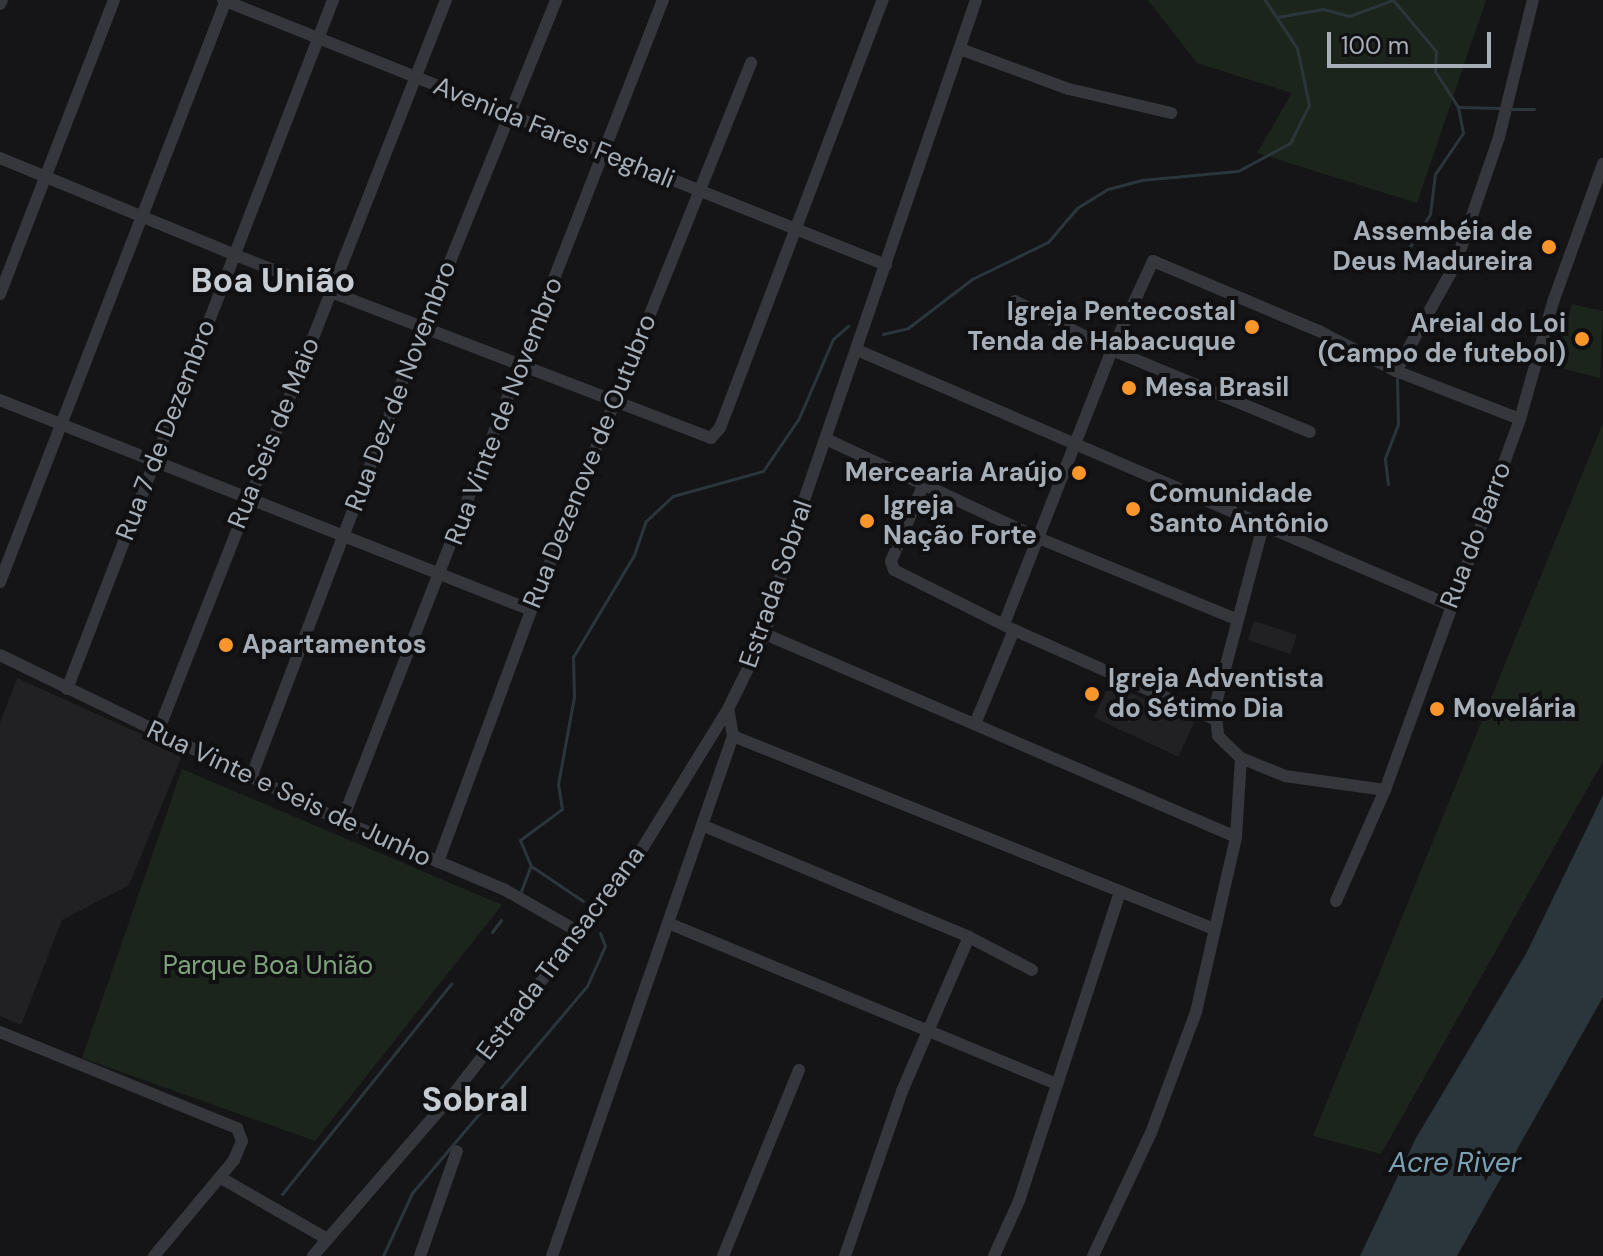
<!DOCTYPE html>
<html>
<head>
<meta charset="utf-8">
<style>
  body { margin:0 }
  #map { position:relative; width:1603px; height:1256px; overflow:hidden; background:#151517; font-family:"DM Sans",sans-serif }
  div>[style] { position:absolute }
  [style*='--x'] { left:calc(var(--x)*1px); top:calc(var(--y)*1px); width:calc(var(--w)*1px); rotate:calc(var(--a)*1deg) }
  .built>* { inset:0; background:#212124; transform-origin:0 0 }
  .green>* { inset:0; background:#1c251c }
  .water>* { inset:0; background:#2a363b }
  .stream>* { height:3px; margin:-1.5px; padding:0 1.5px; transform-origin:1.5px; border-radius:1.5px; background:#2a363b }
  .minor>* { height:12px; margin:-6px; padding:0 6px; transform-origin:6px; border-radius:6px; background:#35373c }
  .dots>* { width:22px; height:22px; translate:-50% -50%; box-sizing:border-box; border:4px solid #101012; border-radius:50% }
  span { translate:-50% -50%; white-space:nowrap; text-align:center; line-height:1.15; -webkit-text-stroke:8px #101012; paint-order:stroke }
  .street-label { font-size:26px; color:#a6aeb7 }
  .poi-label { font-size:26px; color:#a6aeb7; font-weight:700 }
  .right { translate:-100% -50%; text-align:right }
  .left { translate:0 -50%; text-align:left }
  .park-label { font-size:26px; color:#7fa37c }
  .water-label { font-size:28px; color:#7ba1b4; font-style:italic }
  .district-label { font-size:34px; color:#c7ccd3; font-weight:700 }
  .scale { position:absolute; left:1327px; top:32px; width:164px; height:36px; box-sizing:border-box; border:4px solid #a6aeb7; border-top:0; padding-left:10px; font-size:24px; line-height:28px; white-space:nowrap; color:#a6aeb7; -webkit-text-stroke:6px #101012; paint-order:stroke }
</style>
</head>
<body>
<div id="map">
  <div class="built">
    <i style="left:1254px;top:621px;width:45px;height:20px;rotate:18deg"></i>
    <i style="clip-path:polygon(17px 678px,183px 753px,129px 885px,62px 920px,21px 1025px,0 1016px,0 723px)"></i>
    <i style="left:1110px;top:683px;width:93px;height:38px;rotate:25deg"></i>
  </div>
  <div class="green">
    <i style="clip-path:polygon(1148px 0,1486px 0,1417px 203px,1257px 153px,1292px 93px,1197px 63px)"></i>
    <i style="clip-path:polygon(1572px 304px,1603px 311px,1600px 378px,1553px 366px)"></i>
    <i style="clip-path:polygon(1603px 423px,1603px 761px,1381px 1154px,1313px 1136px)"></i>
    <i style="clip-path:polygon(182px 769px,502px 905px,315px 1141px,82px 1058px)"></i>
  </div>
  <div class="water">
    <i style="clip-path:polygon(1603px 795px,1603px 997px,1457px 1256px,1360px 1256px,1416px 1138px,1527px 952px)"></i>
  </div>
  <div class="stream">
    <i style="--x:1277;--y:17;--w:47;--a:-9.9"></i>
    <i style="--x:1323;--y:9;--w:27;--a:15"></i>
    <i style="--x:1349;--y:16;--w:47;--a:-20"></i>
    <i style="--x:1393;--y:0;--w:67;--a:49.9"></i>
    <i style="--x:1436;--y:51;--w:20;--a:93"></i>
    <i style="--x:1435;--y:71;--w:43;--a:57.4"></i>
    <i style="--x:1458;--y:107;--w:26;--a:79"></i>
    <i style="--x:1463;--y:133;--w:50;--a:124.3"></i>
    <i style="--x:1435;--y:174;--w:40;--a:97.1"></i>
    <i style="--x:1430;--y:214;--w:46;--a:121.6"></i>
    <i style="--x:1458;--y:107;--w:44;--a:1.3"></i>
    <i style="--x:1510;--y:109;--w:24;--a:0"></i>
    <i style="--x:883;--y:334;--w:26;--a:-13"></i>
    <i style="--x:908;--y:328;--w:81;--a:-37.4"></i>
    <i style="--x:972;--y:279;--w:85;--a:-26"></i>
    <i style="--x:1048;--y:242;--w:45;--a:-49.5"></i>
    <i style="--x:1077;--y:208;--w:36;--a:-32"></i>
    <i style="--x:1108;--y:189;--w:34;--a:-15"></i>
    <i style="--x:1141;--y:180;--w:97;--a:-5.3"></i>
    <i style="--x:1238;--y:171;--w:59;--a:-28.3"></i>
    <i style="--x:1290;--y:143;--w:42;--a:-63.4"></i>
    <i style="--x:1309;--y:105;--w:58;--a:-101.9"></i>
    <i style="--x:1297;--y:48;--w:58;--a:-123.7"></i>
    <i style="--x:1388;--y:484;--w:26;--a:-97"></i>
    <i style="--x:1385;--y:458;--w:36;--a:-69"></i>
    <i style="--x:1398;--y:424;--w:45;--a:-91.3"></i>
    <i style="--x:521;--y:891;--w:25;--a:-69"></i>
    <i style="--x:583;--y:901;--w:63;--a:-146.1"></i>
    <i style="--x:531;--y:866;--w:28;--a:-113"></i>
    <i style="--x:520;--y:840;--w:52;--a:-36.4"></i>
    <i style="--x:562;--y:809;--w:25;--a:-99"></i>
    <i style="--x:558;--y:784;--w:88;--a:-79.6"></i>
    <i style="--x:574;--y:697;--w:40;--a:-91.4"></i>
    <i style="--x:573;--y:657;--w:119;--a:-59.1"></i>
    <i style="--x:634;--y:555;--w:36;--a:-71"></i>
    <i style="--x:646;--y:521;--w:37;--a:-43"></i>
    <i style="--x:673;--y:496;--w:93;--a:-15.5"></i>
    <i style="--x:763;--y:471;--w:64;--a:-55.8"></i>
    <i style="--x:799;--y:418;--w:86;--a:-66.7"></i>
    <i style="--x:833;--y:339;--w:20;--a:-41"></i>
    <i style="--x:492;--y:932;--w:15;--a:-53"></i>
    <i style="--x:282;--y:1194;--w:270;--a:-51.2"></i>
    <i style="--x:383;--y:1256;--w:69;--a:-65.3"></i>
    <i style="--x:412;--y:1193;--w:271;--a:-49.8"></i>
    <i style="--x:587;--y:986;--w:44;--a:-65.8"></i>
    <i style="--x:605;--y:946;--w:14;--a:-111"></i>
  </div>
  <div class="minor">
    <i style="--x:223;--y:0;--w:714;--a:21.79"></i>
    <i style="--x:0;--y:4;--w:4;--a:-63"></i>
    <i style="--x:960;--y:49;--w:116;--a:20.2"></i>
    <i style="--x:1069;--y:89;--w:105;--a:13.2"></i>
    <i style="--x:0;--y:158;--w:254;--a:22.4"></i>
    <i style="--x:235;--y:255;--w:510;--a:21.03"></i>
    <i style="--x:711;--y:438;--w:13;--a:-48"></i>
    <i style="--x:720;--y:428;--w:458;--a:-69.2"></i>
    <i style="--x:0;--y:294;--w:315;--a:-68.8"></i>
    <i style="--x:1015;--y:301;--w:109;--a:26.8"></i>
    <i style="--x:1112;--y:350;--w:214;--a:22.5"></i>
    <i style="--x:857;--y:350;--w:645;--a:23.3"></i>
    <i style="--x:1396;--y:371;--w:121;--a:-60.9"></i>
    <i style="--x:1455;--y:265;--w:135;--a:-71"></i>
    <i style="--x:1499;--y:137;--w:141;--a:-76.1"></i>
    <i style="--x:0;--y:400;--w:571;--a:21.58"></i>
    <i style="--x:826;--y:439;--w:232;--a:25"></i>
    <i style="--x:1036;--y:537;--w:216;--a:22.3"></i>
    <i style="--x:925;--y:481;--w:87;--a:113"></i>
    <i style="--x:891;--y:561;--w:9;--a:72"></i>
    <i style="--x:894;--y:570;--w:134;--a:26.6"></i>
    <i style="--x:1014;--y:630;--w:219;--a:24"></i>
    <i style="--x:1263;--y:526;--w:186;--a:104.9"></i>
    <i style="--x:1215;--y:706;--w:30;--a:84"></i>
    <i style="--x:1218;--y:736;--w:32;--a:44"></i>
    <i style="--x:1241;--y:758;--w:48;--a:22.2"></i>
    <i style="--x:1285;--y:776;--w:101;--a:8"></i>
    <i style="--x:0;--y:582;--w:624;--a:-68.78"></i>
    <i style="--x:1004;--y:624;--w:295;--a:-68.5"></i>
    <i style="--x:1112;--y:350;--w:98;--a:-65.3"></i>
    <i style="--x:1153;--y:261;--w:180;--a:22.9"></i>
    <i style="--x:1319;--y:331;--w:87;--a:27.5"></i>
    <i style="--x:1396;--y:371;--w:133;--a:21.2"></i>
    <i style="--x:765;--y:634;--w:513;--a:23.32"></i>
    <i style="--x:0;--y:655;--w:380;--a:25.9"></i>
    <i style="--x:342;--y:821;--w:177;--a:22.9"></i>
    <i style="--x:505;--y:890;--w:85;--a:29.6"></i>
    <i style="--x:67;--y:689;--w:739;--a:-68.89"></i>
    <i style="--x:975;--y:724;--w:102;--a:-67.5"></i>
    <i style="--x:157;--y:734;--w:789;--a:-68.51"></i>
    <i style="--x:733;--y:736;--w:518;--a:21.86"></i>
    <i style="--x:252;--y:775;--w:479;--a:-69.1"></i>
    <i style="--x:423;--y:328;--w:354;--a:-67.9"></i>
    <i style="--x:342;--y:821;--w:882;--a:-68.65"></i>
    <i style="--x:704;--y:826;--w:287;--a:22.7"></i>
    <i style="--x:969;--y:937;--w:71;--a:27.6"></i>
    <i style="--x:438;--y:862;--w:269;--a:-69.7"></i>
    <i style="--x:531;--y:610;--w:590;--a:-68.09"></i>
    <i style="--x:1336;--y:901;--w:121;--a:-66.2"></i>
    <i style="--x:1385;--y:790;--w:395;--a:-70"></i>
    <i style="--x:1520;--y:419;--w:122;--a:-74.2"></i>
    <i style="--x:1553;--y:302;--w:147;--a:-70.1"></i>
    <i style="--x:668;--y:923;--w:418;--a:22.5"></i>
    <i style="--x:0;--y:1032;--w:256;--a:22.1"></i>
    <i style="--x:237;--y:1128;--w:14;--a:69"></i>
    <i style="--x:242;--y:1141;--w:21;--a:113"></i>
    <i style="--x:234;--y:1160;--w:125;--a:129.8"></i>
    <i style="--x:221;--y:1178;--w:122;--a:29.9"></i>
    <i style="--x:313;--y:1256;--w:217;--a:-49.1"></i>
    <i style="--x:455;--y:1092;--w:297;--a:-52.2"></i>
    <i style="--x:637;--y:857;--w:174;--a:-58.4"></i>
    <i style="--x:728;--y:709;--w:84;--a:-63.7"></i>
    <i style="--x:765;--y:634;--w:103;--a:-74.7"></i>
    <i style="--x:792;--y:535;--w:566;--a:-71.02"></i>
    <i style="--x:420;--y:1256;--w:111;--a:-70.6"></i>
    <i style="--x:552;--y:1256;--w:551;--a:-70.81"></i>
    <i style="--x:733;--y:736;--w:27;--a:-100"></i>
    <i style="--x:723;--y:1256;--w:201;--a:-67.8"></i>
    <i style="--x:845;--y:1256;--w:175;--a:-70.9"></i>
    <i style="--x:902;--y:1091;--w:168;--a:-66.5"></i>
    <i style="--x:994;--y:1256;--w:60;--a:-65.6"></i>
    <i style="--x:1019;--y:1201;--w:325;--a:-71.9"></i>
    <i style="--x:1093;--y:1256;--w:136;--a:-64.8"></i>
    <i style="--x:1151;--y:1133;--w:129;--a:-69.6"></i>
    <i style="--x:1196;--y:1012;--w:180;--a:-77.1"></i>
    <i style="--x:1236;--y:837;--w:79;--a:-86.4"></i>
  </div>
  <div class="dots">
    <i style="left:1549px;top:247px;background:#f8962b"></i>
    <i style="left:1252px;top:327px;background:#f8962b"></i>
    <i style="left:1582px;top:339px;background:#f8962b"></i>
    <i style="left:1129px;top:388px;background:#f8962b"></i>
    <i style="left:1079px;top:473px;background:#f8962b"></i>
    <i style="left:1133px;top:509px;background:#f8962b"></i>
    <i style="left:867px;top:521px;background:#f8962b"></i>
    <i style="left:226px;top:645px;background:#f8962b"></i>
    <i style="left:1092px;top:694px;background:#f8962b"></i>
    <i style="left:1437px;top:709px;background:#f8962b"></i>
  </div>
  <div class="street-label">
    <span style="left:554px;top:133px;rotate:22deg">Avenida Fares Feghali</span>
    <span style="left:401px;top:386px;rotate:-69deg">Rua Dez de Novembro</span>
    <span style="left:504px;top:411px;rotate:-69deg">Rua Vinte de Novembro</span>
    <span style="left:166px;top:430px;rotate:-69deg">Rua 7 de Dezembro</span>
    <span style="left:274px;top:433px;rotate:-68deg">Rua Seis de Maio</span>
    <span style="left:590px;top:461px;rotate:-68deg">Rua Dezenove de Outubro</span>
    <span style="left:1476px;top:535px;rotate:-69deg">Rua do Barro</span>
    <span style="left:776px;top:584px;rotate:-71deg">Estrada Sobral</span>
    <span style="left:289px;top:794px;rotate:25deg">Rua Vinte e Seis de Junho</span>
    <span style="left:561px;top:953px;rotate:-53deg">Estrada Transacreana</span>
  </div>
  <div class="poi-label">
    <span class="right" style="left:1533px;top:247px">Assembéia de<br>Deus Madureira</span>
    <span class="right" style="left:1236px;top:327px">Igreja Pentecostal<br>Tenda de Habacuque</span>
    <span class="right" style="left:1566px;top:339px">Areial do Loi<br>(Campo de futebol)</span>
    <span class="left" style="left:1145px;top:388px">Mesa Brasil</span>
    <span class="right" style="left:1063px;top:473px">Mercearia Araújo</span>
    <span class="left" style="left:1149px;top:509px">Comunidade<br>Santo Antônio</span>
    <span class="left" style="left:883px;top:521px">Igreja<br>Nação Forte</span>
    <span class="left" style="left:242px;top:645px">Apartamentos</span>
    <span class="left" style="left:1108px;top:694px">Igreja Adventista<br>do Sétimo Dia</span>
    <span class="left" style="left:1453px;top:709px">Movelária</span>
  </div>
  <div class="park-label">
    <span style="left:268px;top:966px">Parque Boa União</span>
  </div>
  <div class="water-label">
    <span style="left:1455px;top:1163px">Acre River</span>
  </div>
  <div class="district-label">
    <span style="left:273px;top:281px">Boa União</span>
    <span style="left:475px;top:1100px">Sobral</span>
  </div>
  <div class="scale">100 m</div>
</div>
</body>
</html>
